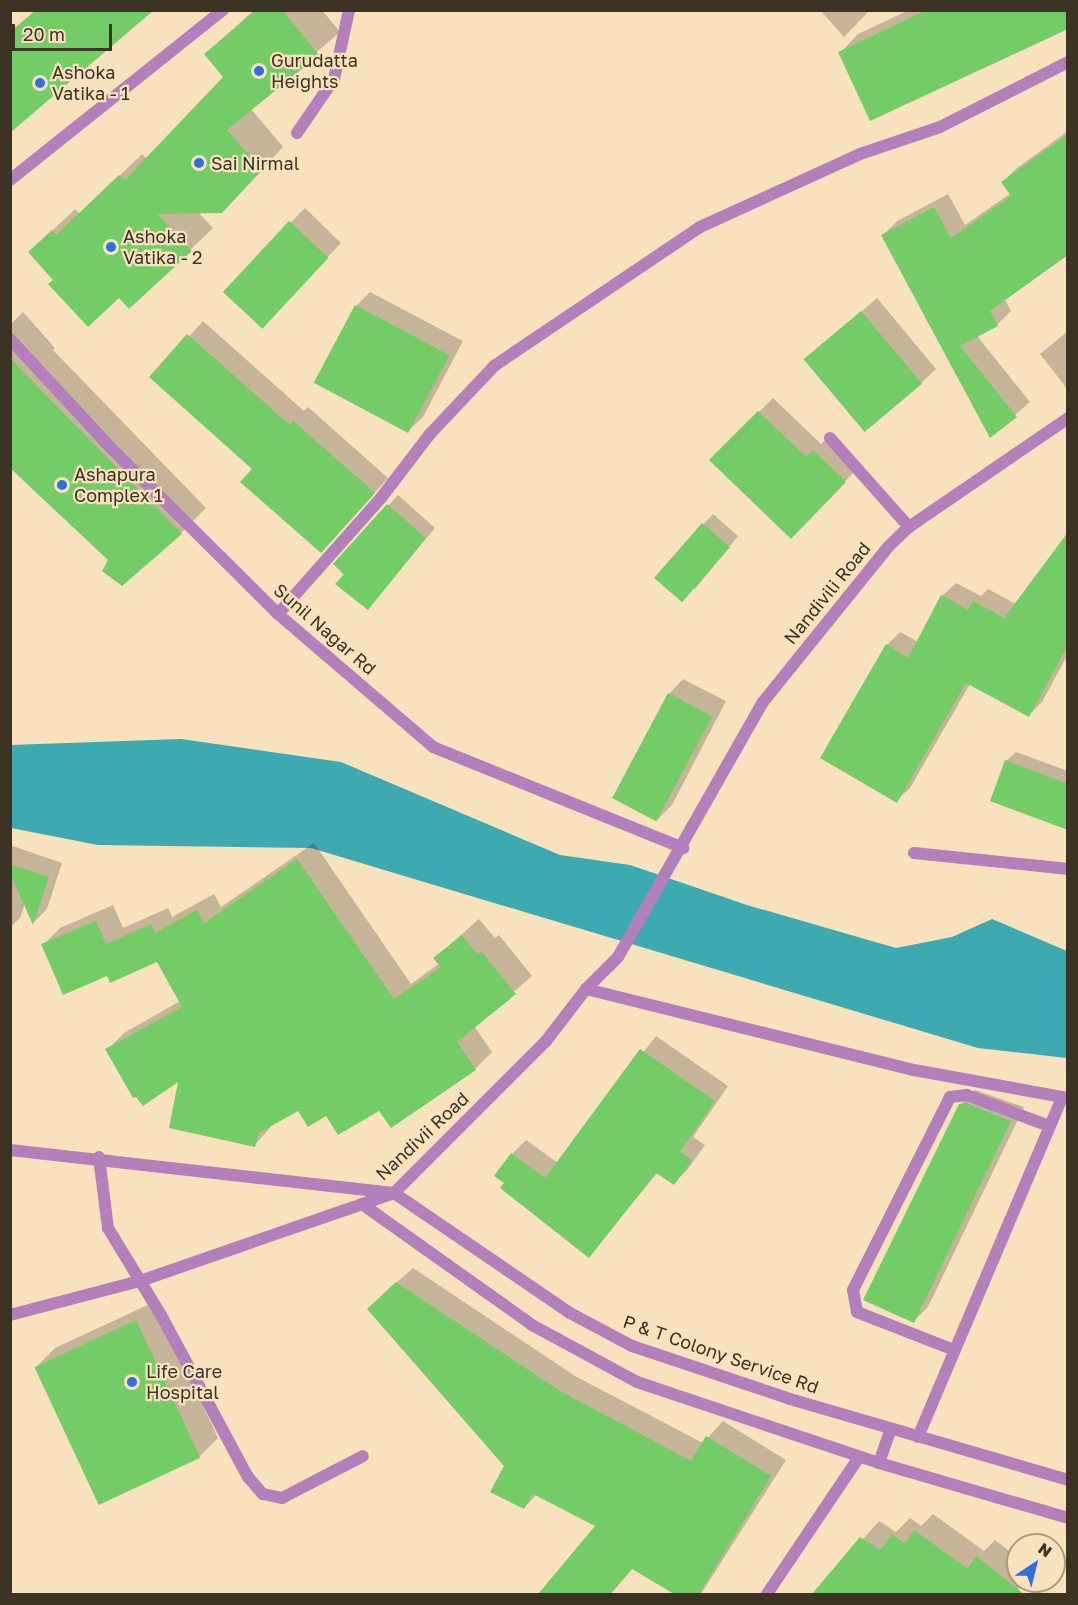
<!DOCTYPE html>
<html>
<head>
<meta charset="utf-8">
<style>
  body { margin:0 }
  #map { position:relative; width:1078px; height:1605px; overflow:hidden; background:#f7e2bd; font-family:"Golos Text",sans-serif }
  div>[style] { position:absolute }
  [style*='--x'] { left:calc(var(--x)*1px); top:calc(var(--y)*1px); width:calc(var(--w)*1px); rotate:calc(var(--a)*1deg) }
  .water>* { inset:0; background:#3da9b0 }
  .shadow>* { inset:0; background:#0003 }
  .building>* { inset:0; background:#74cc67; transform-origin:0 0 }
  .minor>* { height:12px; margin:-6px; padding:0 6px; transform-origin:6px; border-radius:6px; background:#b280ba }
  .tertiary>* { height:12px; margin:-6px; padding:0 6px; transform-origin:6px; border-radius:6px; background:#b280ba }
  .dots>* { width:16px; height:16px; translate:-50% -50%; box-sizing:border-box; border:3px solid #f7e2bd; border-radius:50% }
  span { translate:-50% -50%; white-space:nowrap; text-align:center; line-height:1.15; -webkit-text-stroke:4.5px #f7e2bd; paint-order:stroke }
  .poi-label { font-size:18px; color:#3c3325 }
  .left { translate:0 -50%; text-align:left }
  .street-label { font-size:18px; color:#3c3325 }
  .frame { position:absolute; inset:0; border:12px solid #3c3325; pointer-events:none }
  .north { position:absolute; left:1006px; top:1533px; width:60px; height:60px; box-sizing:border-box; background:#f7e2bd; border:2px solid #ac9c80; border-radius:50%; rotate:35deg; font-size:16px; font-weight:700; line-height:24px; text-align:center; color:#3c3325 }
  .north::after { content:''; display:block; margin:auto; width:21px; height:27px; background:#326edc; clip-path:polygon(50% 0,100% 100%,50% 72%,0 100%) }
  .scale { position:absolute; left:12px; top:24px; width:100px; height:27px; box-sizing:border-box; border:3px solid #3c3325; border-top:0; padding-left:8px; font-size:18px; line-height:21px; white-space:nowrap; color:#3c3325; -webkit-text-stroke:4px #f7e2bd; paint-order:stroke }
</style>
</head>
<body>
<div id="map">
  <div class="water">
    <i style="clip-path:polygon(181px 739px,341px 762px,560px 855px,630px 865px,747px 905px,896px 948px,952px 937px,992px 919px,1067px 951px,1067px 1058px,978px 1048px,311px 848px,98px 845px,11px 828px,10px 745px)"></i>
  </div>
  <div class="shadow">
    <i style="clip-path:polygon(254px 10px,322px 10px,340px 32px,251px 109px,283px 147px,244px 189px,198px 212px,213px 228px,190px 250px,119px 296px,55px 279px,30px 252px,75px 209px,80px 214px,142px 154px,147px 159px,225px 77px,206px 54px)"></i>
    <i style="clip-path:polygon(820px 10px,870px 10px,844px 37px)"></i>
    <i style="clip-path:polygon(909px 10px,1068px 10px,840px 53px,858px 34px)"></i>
    <i style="clip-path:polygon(1068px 131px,1068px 253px,1004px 298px,1011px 311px,997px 325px,977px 336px,1030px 402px,990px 436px,883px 235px,897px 221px,948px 194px,965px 225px,1011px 193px,1003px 182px,1017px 168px)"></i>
    <i style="clip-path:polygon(305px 208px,341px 243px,275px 312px,224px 291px)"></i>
    <i style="clip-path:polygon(370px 292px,463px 341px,423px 417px,408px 431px,356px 306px)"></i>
    <i style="clip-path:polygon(877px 298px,936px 369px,921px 383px,807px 359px)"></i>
    <i style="clip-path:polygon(23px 312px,55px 348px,53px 350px,206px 508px,181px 533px,110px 560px,10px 466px,10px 325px)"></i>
    <i style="clip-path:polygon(203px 321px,304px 411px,308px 407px,388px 478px,335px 537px,152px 377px)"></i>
    <i style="clip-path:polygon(1068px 331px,1068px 390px,1040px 354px)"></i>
    <i style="clip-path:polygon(773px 398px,821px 444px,829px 436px,860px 466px,791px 537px,711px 460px)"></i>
    <i style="clip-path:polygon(398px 495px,435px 528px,368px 608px,335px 564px)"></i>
    <i style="clip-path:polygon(713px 514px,738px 536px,695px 589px,655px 577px)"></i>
    <i style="clip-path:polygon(956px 583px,981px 596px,988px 589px,1016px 604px,1068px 639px,1068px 654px,1042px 702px,1029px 715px,970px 684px,910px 788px,896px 801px,887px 645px,900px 632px,918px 642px,942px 596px)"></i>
    <i style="clip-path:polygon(683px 679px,726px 701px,672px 805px,658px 819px,669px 694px)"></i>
    <i style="clip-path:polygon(1016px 752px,1068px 771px,1068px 828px,1006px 761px)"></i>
    <i style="clip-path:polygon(314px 843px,411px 984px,440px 963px,435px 958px,479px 919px,495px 938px,499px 935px,532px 976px,474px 1026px,492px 1052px,475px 1069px,392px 1126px,379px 1109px,327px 1114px,299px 1109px,273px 1124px,254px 1146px,180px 1079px,136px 1095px,107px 1050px,124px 1033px,180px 1001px,158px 960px,107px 974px,43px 945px,60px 928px,113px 905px,123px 928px,168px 908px,172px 917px,214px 894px,221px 907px)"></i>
    <i style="clip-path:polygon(10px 845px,62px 863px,47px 909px,34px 922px,25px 903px,20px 918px,10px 927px)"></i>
    <i style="clip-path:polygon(656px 1036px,728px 1086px,693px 1137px,705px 1145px,688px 1169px,674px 1183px,658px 1172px,589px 1256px,507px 1183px,512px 1154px,526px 1140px,558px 1163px)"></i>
    <i style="clip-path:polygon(975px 1090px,1024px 1107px,928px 1307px,914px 1321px,960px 1105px)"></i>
    <i style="clip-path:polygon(413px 1268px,575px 1376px,703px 1443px,723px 1421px,786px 1460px,701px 1594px,677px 1594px,633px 1568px,611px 1594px,540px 1594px,597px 1526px,537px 1494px,524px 1508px,506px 1466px,385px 1293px)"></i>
    <i style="clip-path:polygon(154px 1302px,218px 1438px,200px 1456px,36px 1367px,55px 1348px)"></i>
    <i style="clip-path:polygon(933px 1514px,984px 1551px,995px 1540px,1018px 1558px,1018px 1581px,1025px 1581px,1014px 1594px,830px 1594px,820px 1587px,879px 1521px,896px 1532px,910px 1518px,921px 1526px)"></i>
  </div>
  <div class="building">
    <i style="clip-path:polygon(36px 10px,154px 10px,10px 133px,10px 32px)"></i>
    <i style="clip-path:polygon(256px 10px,282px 10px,319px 55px,227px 130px,262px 170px,222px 213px,157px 214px,192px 251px,129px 309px,119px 298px,88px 327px,48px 284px,53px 280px,28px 252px,52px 230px,56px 235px,119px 175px,125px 180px,223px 77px,204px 54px)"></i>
    <i style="clip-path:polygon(927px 10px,1068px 10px,1068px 29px,870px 121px,838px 52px)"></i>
    <i style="clip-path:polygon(1068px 134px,1068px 255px,990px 311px,998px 326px,960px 346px,1017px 417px,990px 438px,881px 235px,934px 207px,951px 238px,1011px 196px,1001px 182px)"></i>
    <i style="left:289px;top:221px;width:54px;height:97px;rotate:43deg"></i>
    <i style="left:355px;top:305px;width:107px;height:88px;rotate:28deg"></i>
    <i style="left:861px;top:311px;width:95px;height:75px;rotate:50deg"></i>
    <i style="clip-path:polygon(187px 334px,290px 425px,293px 421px,375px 493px,321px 553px,240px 482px,252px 469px,149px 377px)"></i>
    <i style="clip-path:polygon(10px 358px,182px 534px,122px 586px,102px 571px,108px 560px,10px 468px)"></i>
    <i style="clip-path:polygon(758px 411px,806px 457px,813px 450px,846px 482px,791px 539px,709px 460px)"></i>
    <i style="clip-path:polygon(387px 504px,426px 538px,368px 610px,335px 584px,344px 574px,333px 564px)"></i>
    <i style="left:702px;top:523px;width:37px;height:73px;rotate:41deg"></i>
    <i style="clip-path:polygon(1068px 532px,1068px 645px,1029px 717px,966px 683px,897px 803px,820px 758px,886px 644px,908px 658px,941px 595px,968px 610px,973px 601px,1004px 618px)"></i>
    <i style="left:668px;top:693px;width:50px;height:119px;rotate:28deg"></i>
    <i style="clip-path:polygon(1005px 760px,1068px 784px,1068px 830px,990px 801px)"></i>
    <i style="clip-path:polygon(297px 859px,394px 999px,441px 967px,433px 958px,462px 935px,477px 954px,481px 951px,516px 994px,457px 1042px,476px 1070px,391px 1128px,379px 1111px,338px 1135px,326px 1116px,308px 1127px,298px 1111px,259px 1133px,255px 1147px,169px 1128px,178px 1082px,143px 1106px,136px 1097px,133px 1098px,105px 1049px,182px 1007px,157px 962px,110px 983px,107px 976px,63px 995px,41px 944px,96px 921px,106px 944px,151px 924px,155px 933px,197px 910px,204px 923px)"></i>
    <i style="clip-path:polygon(10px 864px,49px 877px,33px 925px,10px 873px)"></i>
    <i style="clip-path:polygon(640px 1049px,715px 1101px,680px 1152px,692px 1160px,674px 1185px,656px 1173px,589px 1258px,500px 1188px,504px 1183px,494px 1176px,511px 1153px,545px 1178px)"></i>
    <i style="clip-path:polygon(966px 1103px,1011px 1121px,914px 1323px,863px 1300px,959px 1104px)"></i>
    <i style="clip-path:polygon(396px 1282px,560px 1391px,691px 1461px,706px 1436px,771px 1476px,699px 1594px,674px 1594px,632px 1569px,610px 1594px,538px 1594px,595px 1526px,533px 1494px,524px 1509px,490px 1492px,504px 1466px,367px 1309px)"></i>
    <i style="left:136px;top:1320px;width:152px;height:112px;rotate:65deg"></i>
    <i style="clip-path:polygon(914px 1530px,968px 1569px,976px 1556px,1024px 1594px,812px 1594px,860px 1537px,880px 1550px,892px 1534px,905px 1544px)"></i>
  </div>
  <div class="minor">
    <i style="--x:297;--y:133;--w:65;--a:-55.6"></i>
    <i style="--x:334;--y:79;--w:71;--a:-77.7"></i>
    <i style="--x:10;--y:180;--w:273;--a:-38.6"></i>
    <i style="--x:10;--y:339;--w:146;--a:47.2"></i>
    <i style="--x:109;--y:446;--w:238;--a:44.8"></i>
    <i style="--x:278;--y:614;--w:204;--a:40.6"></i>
    <i style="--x:433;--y:747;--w:270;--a:22"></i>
    <i style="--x:830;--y:438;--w:119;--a:48.4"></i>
    <i style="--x:278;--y:614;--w:155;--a:-48.4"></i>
    <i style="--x:381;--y:498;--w:81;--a:-52.6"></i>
    <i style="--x:430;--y:434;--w:93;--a:-46.7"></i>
    <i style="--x:494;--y:366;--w:249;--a:-34"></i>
    <i style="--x:700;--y:227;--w:176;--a:-24.5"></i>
    <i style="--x:860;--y:154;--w:84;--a:-18.6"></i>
    <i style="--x:940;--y:127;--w:144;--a:-26.9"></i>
    <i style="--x:914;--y:853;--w:155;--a:5.9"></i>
    <i style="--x:586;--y:989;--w:338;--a:13.9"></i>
    <i style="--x:914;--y:1070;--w:157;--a:10.3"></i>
    <i style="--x:10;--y:1150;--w:386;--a:6.4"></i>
    <i style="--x:99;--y:1157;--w:72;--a:82.8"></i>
    <i style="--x:108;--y:1228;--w:102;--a:58.7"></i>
    <i style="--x:161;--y:1315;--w:184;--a:61.8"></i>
    <i style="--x:248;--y:1477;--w:23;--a:49"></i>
    <i style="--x:263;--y:1494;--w:19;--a:12"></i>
    <i style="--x:282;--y:1498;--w:91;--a:-27.4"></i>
    <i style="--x:954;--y:1350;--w:104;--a:-158.6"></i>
    <i style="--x:857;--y:1312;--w:22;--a:-100"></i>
    <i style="--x:853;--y:1290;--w:216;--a:-63.3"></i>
    <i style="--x:950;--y:1097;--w:17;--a:-7"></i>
    <i style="--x:967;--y:1095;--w:88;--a:20.7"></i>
    <i style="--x:918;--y:1437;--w:369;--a:-67"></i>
    <i style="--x:879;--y:1463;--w:36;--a:-71"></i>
    <i style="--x:767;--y:1594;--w:165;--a:-56.1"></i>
  </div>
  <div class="tertiary">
    <i style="--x:394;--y:1193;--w:213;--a:34.3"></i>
    <i style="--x:570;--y:1313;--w:70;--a:28"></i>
    <i style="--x:632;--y:1346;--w:167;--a:18.5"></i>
    <i style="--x:790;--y:1399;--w:290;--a:16.2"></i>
    <i style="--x:362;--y:1204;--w:209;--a:35.4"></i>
    <i style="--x:532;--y:1325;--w:119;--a:28.5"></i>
    <i style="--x:637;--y:1382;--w:255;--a:18.5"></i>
    <i style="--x:879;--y:1463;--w:197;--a:16.2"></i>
    <i style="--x:10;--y:1315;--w:134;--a:-14.7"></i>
    <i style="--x:140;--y:1281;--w:269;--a:-19.1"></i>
    <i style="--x:394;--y:1193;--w:215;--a:-45"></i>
    <i style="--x:546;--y:1041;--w:66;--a:-52.4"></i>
    <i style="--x:586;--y:989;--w:45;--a:-45"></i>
    <i style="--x:618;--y:957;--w:293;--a:-60.4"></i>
    <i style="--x:763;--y:702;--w:199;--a:-51.1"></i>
    <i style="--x:888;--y:547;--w:29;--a:-44"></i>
    <i style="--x:909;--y:527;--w:193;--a:-34.4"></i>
  </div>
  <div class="dots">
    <i style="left:259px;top:71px;background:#326edc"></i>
    <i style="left:40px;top:83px;background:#326edc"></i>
    <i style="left:199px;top:163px;background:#326edc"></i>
    <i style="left:111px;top:247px;background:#326edc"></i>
    <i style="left:62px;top:485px;background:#326edc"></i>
    <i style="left:132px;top:1382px;background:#326edc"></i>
  </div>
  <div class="poi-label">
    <span class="left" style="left:271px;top:71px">Gurudatta<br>Heights</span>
    <span class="left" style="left:52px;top:83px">Ashoka<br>Vatika - 1</span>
    <span class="left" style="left:211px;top:163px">Sai Nirmal</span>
    <span class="left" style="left:123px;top:247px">Ashoka<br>Vatika - 2</span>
    <span class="left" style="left:74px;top:485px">Ashapura<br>Complex 1</span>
    <span class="left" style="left:146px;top:1382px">Life Care<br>Hospital</span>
  </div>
  <div class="street-label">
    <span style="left:827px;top:593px;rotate:-51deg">Nandivili Road</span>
    <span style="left:325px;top:629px;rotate:41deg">Sunil Nagar Rd</span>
    <span style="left:422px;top:1136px;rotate:-43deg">Nandivii Road</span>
    <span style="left:721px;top:1354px;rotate:19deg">P &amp; T Colony Service Rd</span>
  </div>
  <div class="frame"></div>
  <div class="north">N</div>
  <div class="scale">20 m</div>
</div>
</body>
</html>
